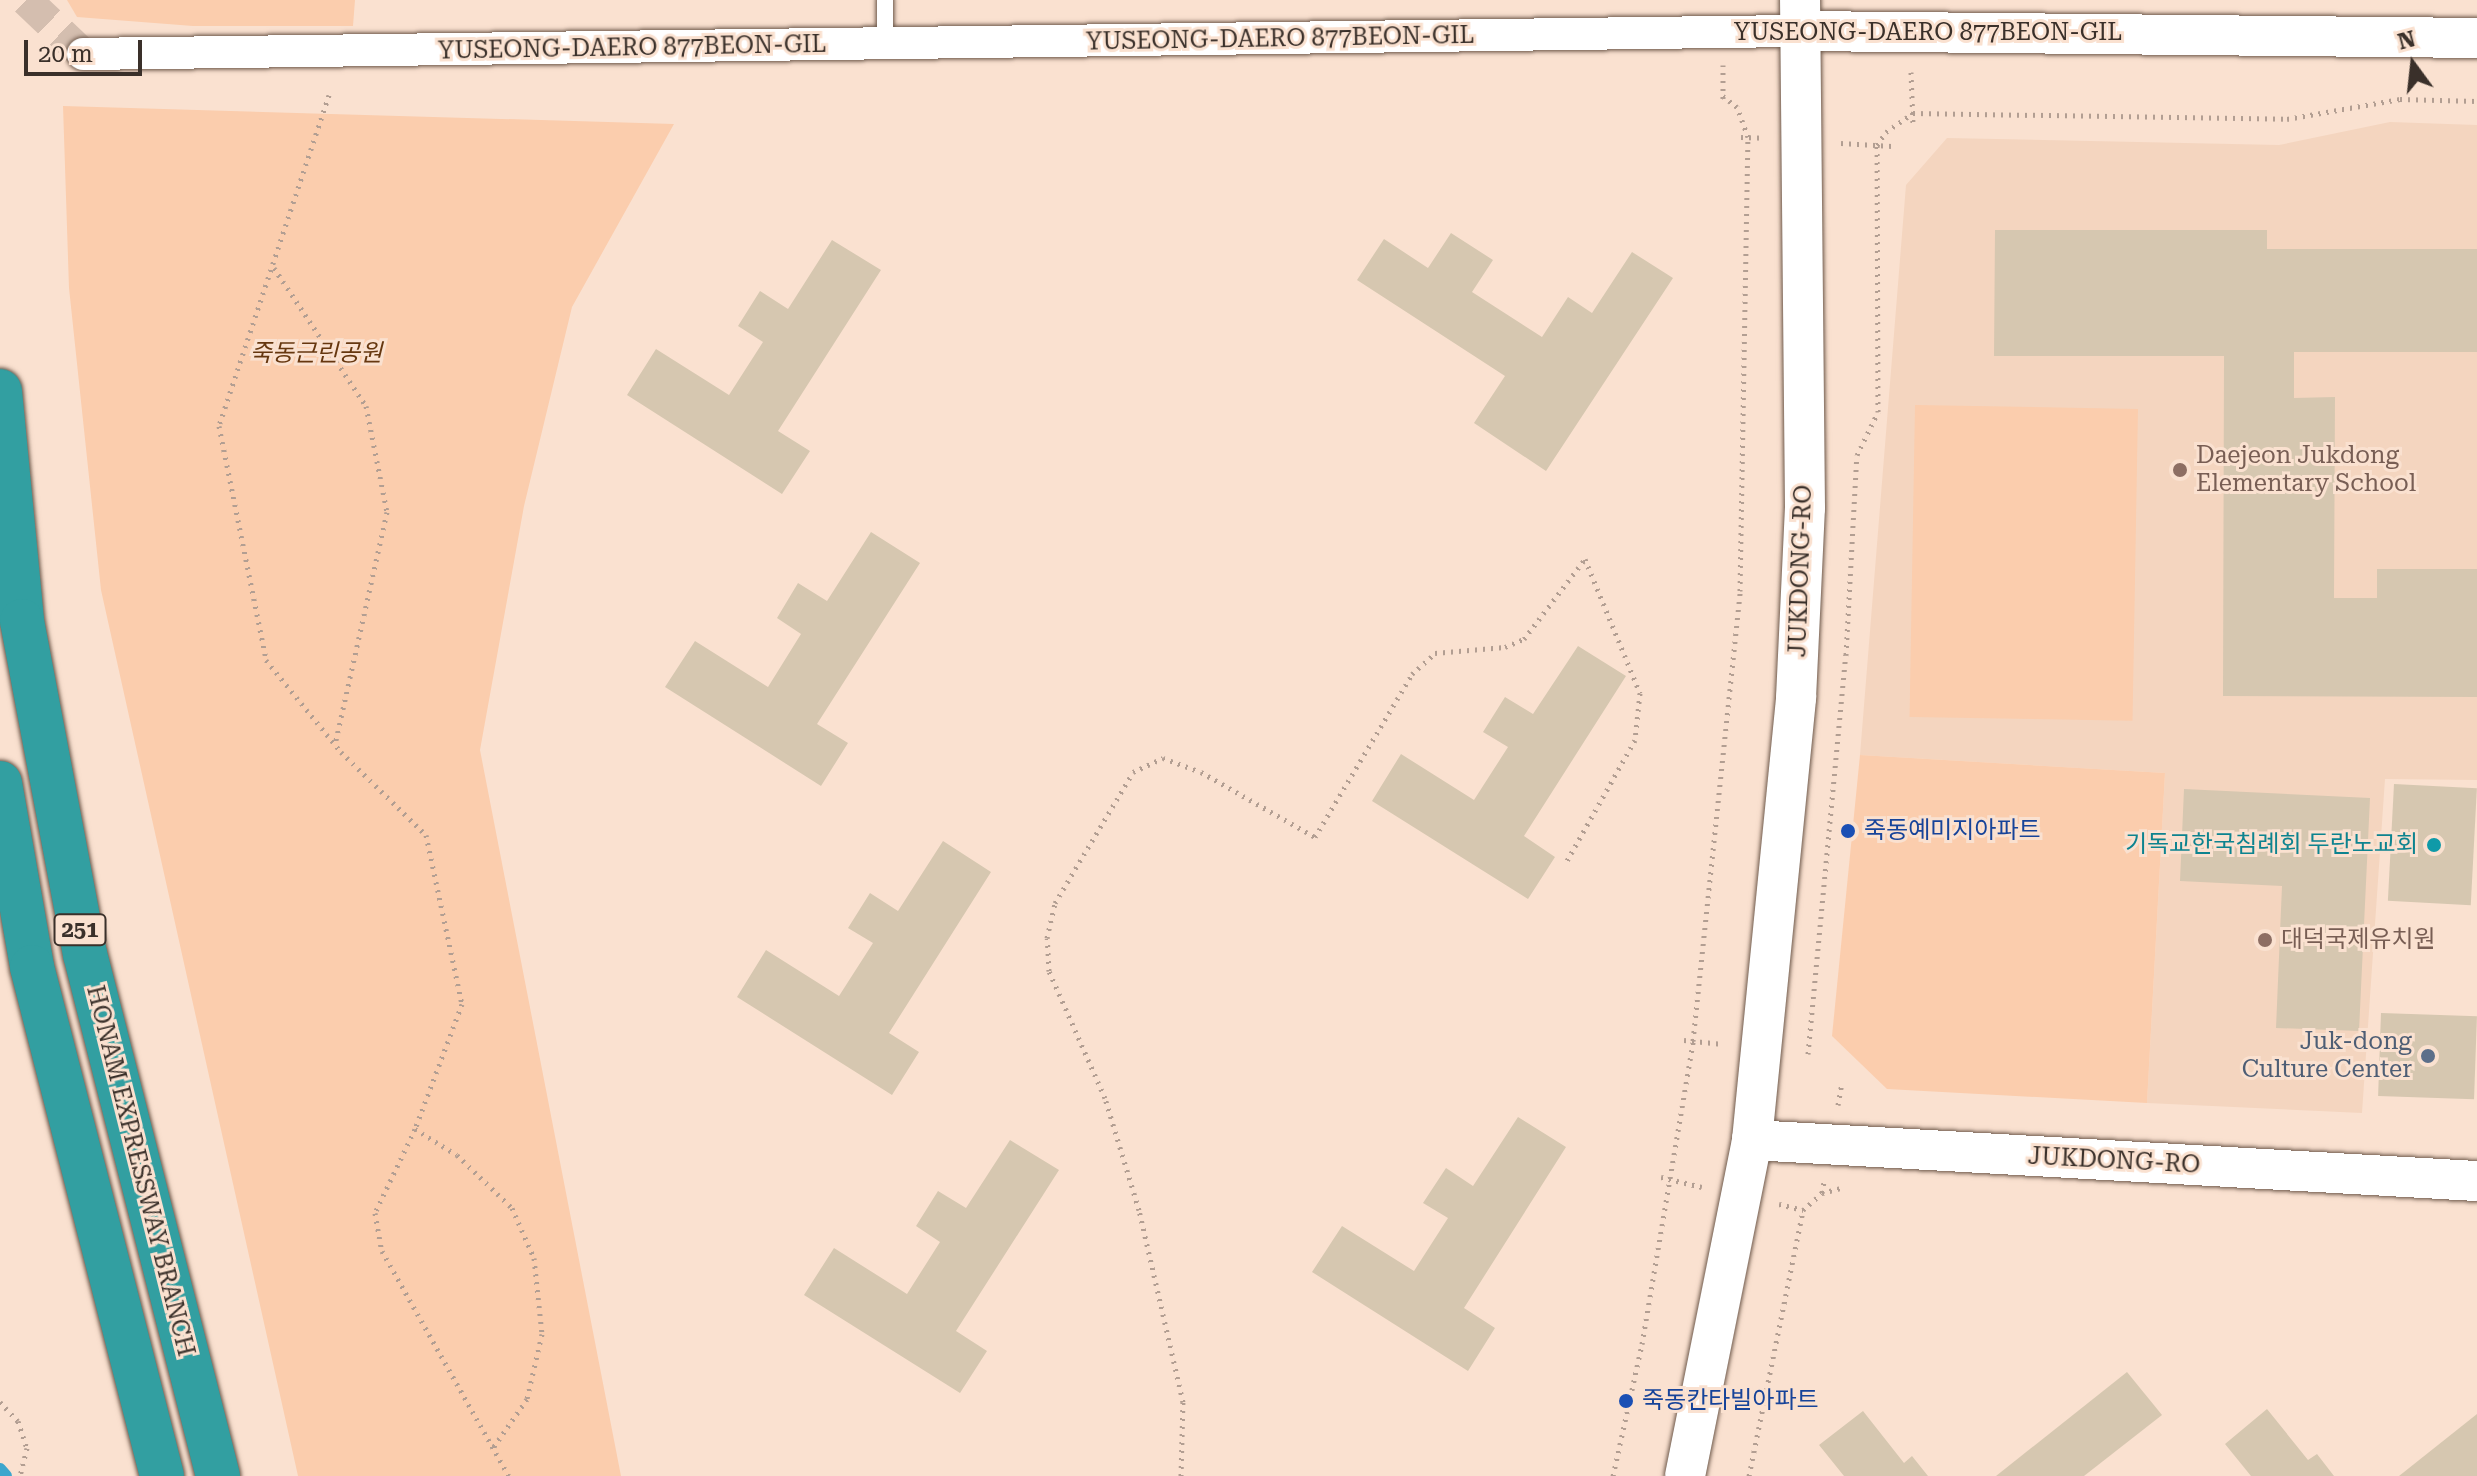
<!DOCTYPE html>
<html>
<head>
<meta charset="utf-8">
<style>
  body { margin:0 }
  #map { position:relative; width:2477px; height:1476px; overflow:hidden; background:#fae1d0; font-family:"Roboto Serif","Noto Sans KR",serif }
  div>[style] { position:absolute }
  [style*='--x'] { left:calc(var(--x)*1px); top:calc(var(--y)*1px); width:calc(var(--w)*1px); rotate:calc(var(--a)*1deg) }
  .built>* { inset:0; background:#f4d5bf }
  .green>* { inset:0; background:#fbcdad; transform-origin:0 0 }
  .stream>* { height:12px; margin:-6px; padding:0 6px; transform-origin:6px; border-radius:6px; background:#3da6cd }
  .building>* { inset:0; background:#d6c7b0; transform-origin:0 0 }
  .minor-tunnel>* { height:32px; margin-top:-16px; transform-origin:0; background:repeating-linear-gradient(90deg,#d4beaf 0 32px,transparent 0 48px) }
  .path>* { height:5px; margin-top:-2.5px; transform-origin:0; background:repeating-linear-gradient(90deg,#b29e92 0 2px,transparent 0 8px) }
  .roads { filter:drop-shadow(0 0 2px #6f5a4c) drop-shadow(0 0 2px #6f5a4c) }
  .service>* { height:16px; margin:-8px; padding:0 8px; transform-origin:8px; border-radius:8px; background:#fff }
  .minor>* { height:32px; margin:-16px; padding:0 16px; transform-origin:16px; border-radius:16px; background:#fff }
  .tertiary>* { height:40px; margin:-20px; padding:0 20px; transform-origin:20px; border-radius:20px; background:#fff }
  .motorway>* { height:44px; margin:-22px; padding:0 22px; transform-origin:22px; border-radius:22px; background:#329fa1 }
  .dots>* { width:22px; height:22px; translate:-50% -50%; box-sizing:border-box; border:4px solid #fae1d0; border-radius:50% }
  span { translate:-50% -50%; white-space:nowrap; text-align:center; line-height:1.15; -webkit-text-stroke:6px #fae1d0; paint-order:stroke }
  .shield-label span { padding:2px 6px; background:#fae1d0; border:2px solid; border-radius:6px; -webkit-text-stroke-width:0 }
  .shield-label { font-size:22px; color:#3a302a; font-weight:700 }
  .street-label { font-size:24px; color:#3a302a }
  .park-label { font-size:24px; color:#66370f; font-style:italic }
  .education-label { font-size:24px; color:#785e54 }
  .left { translate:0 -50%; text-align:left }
  .transit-label { font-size:24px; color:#164399 }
  .culture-label { font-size:24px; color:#0d838f }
  .right { translate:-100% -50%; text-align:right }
  .service-label { font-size:24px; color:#4e5e75 }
  .north { position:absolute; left:2373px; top:24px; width:80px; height:80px; -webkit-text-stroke:6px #fae1d0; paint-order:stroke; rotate:345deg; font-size:22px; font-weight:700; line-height:32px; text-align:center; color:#3a302a }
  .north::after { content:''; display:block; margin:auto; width:28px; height:36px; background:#3a302a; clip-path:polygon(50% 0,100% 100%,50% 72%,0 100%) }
  .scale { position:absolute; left:24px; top:40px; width:118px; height:36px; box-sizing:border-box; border:4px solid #3a302a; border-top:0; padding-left:10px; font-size:24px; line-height:28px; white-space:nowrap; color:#3a302a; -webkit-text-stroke:6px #fae1d0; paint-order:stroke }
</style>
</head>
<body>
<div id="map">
  <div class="built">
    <i style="clip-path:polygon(2390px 122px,2477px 125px,2477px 780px,2385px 779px,2362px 1113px,2147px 1103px,2165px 773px,1860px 755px,1906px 185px,1947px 138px,2279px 145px)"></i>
  </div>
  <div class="green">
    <i style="clip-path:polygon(67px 0,355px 0,353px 26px,193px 26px,77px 17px)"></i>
    <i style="clip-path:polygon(63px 106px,674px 124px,572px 307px,524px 506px,480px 750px,621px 1476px,298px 1476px,101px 590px,69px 288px)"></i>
    <i style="left:1915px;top:405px;width:223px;height:312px;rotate:1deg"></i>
    <i style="clip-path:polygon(1860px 755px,2165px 773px,2147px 1103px,1887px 1089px,1832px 1036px)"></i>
  </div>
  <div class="stream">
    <i style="--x:0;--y:1469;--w:9;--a:49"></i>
  </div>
  <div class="building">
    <i style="clip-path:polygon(1995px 230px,2267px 230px,2267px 249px,2477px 249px,2477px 352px,2294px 352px,2294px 398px,2335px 397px,2334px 598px,2377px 598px,2377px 569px,2477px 569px,2477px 697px,2223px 696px,2224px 356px,1994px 356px)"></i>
    <i style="clip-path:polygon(1451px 233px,1493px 260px,1472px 292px,1542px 337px,1568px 297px,1592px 313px,1632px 252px,1673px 278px,1546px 471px,1474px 423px,1505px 376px,1357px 280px,1384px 239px,1428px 268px)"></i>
    <i style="clip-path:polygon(832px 240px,881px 270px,778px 431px,810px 451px,782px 494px,627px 395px,656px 349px,729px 395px,763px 342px,738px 326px,760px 291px,788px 309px)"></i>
    <i style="clip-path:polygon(871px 532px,920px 563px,817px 724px,848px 743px,821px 786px,665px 687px,695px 641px,768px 687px,801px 634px,777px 618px,798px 583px,827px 601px)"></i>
    <i style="clip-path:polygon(1578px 646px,1626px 676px,1524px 836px,1555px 857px,1528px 899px,1372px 801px,1401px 754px,1474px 800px,1508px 747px,1483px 732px,1505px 697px,1533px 714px)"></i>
    <i style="left:2394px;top:784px;width:83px;height:117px;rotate:3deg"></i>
    <i style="clip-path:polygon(2184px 789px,2370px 798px,2359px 1031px,2276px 1028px,2282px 886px,2180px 881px)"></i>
    <i style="clip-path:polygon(943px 841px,991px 872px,889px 1033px,919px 1052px,892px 1095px,737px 997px,766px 950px,839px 996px,873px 943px,848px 928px,870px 893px,898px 911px)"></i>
    <i style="left:2381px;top:1013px;width:96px;height:83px;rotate:2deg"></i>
    <i style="clip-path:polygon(1518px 1117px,1566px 1147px,1464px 1308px,1495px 1328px,1468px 1371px,1312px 1272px,1342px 1226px,1414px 1271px,1448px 1218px,1423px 1203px,1446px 1168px,1473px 1186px)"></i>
    <i style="clip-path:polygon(1010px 1140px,1059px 1170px,956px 1331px,987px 1351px,960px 1393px,804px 1295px,834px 1248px,907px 1294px,940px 1242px,916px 1226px,938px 1191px,966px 1208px)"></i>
    <i style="clip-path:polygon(2127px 1372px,2162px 1415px,2084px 1476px,1996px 1476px)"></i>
    <i style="clip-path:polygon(2267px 1409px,2308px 1460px,2317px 1454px,2334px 1476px,2251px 1476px,2225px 1444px)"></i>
    <i style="clip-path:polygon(1863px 1411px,1904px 1463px,1912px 1456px,1928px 1476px,1844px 1476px,1819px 1445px)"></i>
    <i style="clip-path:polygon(2477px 1414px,2477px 1476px,2399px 1476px)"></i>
  </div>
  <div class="minor-tunnel">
    <i style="--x:26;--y:0;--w:79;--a:43.5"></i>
  </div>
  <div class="path">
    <i style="--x:1723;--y:65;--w:38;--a:90"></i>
    <i style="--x:1911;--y:72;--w:51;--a:87.8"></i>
    <i style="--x:329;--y:95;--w:349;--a:108.4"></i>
    <i style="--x:219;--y:426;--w:239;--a:78.6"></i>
    <i style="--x:266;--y:660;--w:119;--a:50.8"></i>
    <i style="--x:341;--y:752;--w:119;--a:44.3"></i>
    <i style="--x:426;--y:835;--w:173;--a:78"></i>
    <i style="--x:462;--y:1004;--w:134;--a:110.6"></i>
    <i style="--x:415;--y:1129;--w:93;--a:115.5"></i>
    <i style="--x:375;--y:1213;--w:39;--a:80"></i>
    <i style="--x:382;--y:1251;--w:258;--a:60.6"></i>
    <i style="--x:1741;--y:137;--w:23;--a:2"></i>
    <i style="--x:1841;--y:143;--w:51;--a:3.4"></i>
    <i style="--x:274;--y:268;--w:166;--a:56.3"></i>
    <i style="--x:366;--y:406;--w:108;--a:78.8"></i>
    <i style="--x:387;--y:512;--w:238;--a:102.6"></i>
    <i style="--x:1684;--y:1040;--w:39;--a:6"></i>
    <i style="--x:1808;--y:1054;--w:401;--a:-84.6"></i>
    <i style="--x:1846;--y:655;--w:200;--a:-86.9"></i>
    <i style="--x:1857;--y:455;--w:48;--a:-64"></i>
    <i style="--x:1878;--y:412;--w:267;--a:-90.2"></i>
    <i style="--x:1877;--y:145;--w:16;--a:-55"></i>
    <i style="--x:1886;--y:132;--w:33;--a:-35"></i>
    <i style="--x:1913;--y:113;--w:374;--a:0.9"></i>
    <i style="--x:2287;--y:119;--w:115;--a:-10"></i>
    <i style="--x:2400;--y:99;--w:77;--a:1.5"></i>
    <i style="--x:1838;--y:1105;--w:23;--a:-80"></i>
    <i style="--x:415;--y:1129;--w:49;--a:31.8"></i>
    <i style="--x:457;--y:1155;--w:76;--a:43.9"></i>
    <i style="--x:512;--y:1208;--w:55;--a:66.3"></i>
    <i style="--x:534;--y:1258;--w:76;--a:84"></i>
    <i style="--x:542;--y:1334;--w:67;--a:103"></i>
    <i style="--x:527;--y:1399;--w:60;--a:124.8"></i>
    <i style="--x:1661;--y:1177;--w:42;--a:13.7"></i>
    <i style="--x:1822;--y:1193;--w:23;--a:-15"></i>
    <i style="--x:1779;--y:1204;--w:25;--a:14"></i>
    <i style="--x:1803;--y:1210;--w:25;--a:-42"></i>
    <i style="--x:1822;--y:1193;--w:11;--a:-80"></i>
    <i style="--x:0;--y:1402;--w:26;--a:47"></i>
    <i style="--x:18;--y:1421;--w:28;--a:72"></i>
    <i style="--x:27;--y:1448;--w:29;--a:104"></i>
    <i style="--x:1181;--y:1476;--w:74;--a:-88.5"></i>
    <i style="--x:1183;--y:1402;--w:197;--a:-102.9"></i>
    <i style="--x:1139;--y:1210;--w:117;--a:-106.9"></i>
    <i style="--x:1105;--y:1098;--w:139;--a:-113.8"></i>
    <i style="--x:1049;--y:971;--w:33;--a:-93"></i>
    <i style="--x:1047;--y:938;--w:36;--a:-77"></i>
    <i style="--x:1055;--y:903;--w:152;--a:-59.2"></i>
    <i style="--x:1133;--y:772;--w:33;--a:-25"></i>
    <i style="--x:1163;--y:758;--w:40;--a:20.2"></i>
    <i style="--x:1201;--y:772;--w:131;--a:29.7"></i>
    <i style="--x:1315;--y:837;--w:190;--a:-59.2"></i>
    <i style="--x:1412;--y:674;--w:31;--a:-42"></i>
    <i style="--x:1435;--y:653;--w:70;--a:-4.9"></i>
    <i style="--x:1505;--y:647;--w:21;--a:-23"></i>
    <i style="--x:1524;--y:639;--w:101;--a:-52.7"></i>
    <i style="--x:1585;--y:559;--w:145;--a:67.7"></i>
    <i style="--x:1640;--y:693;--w:47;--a:96.1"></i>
    <i style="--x:1635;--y:740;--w:142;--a:119.4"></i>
    <i style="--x:1613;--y:1476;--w:135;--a:-77.6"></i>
    <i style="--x:1642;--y:1344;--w:307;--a:-80.4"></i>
    <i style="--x:1693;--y:1041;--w:452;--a:-84"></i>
    <i style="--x:1740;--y:591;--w:454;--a:-89"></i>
    <i style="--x:1748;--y:137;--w:32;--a:-110"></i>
    <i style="--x:1737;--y:107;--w:18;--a:-142"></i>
    <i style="--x:1749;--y:1476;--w:271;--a:-78.5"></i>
  </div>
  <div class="roads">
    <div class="service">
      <i style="--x:885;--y:0;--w:46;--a:90"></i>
    </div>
    <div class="minor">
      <i style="--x:83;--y:54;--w:1718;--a:-0.77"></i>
    </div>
    <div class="tertiary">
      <i style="--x:1801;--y:31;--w:676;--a:0.59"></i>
      <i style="--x:1752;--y:1140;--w:726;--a:3.24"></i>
      <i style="--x:1685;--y:1476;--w:343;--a:-78.7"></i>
      <i style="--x:1752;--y:1140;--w:444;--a:-84.3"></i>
      <i style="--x:1796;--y:698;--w:190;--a:-87.3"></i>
      <i style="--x:1805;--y:508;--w:508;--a:-90.56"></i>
    </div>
    <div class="motorway">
      <i style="--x:0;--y:391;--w:231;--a:84.5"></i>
      <i style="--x:22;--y:621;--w:339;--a:79.3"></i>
      <i style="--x:85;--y:954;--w:539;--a:75.71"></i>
      <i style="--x:0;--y:783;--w:187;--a:80.1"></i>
      <i style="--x:32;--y:967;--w:525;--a:75.67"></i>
    </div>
  </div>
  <div class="dots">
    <i style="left:2180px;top:470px;background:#8d6e63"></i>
    <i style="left:1848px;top:831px;background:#1a4fb4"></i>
    <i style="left:2434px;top:845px;background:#0f9aa8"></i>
    <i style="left:2265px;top:940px;background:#8d6e63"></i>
    <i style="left:2428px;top:1056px;background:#5c6f8a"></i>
    <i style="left:1626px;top:1401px;background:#1a4fb4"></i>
  </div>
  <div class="shield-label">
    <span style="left:80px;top:930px">251</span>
  </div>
  <div class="street-label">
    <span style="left:1928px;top:33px">YUSEONG-DAERO 877BEON-GIL</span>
    <span style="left:1280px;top:39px;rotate:-1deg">YUSEONG-DAERO 877BEON-GIL</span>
    <span style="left:632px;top:48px;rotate:-1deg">YUSEONG-DAERO 877BEON-GIL</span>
    <span style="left:1801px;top:571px;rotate:-88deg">JUKDONG-RO</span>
    <span style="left:2114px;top:1161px;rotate:3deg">JUKDONG-RO</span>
    <span style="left:140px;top:1171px;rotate:76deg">HONAM EXPRESSWAY BRANCH</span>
  </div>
  <div class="park-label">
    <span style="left:316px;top:354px">죽동근린공원</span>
  </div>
  <div class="education-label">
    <span class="left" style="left:2196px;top:470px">Daejeon Jukdong<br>Elementary School</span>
    <span class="left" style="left:2281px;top:940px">대덕국제유치원</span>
  </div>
  <div class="transit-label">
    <span class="left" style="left:1864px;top:831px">죽동예미지아파트</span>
    <span class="left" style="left:1642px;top:1401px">죽동칸타빌아파트</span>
  </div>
  <div class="culture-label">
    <span class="right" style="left:2418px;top:845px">기독교한국침례회 두란노교회</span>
  </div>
  <div class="service-label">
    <span class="right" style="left:2412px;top:1056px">Juk-dong<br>Culture Center</span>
  </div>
  <div class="north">N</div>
  <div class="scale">20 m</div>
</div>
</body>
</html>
